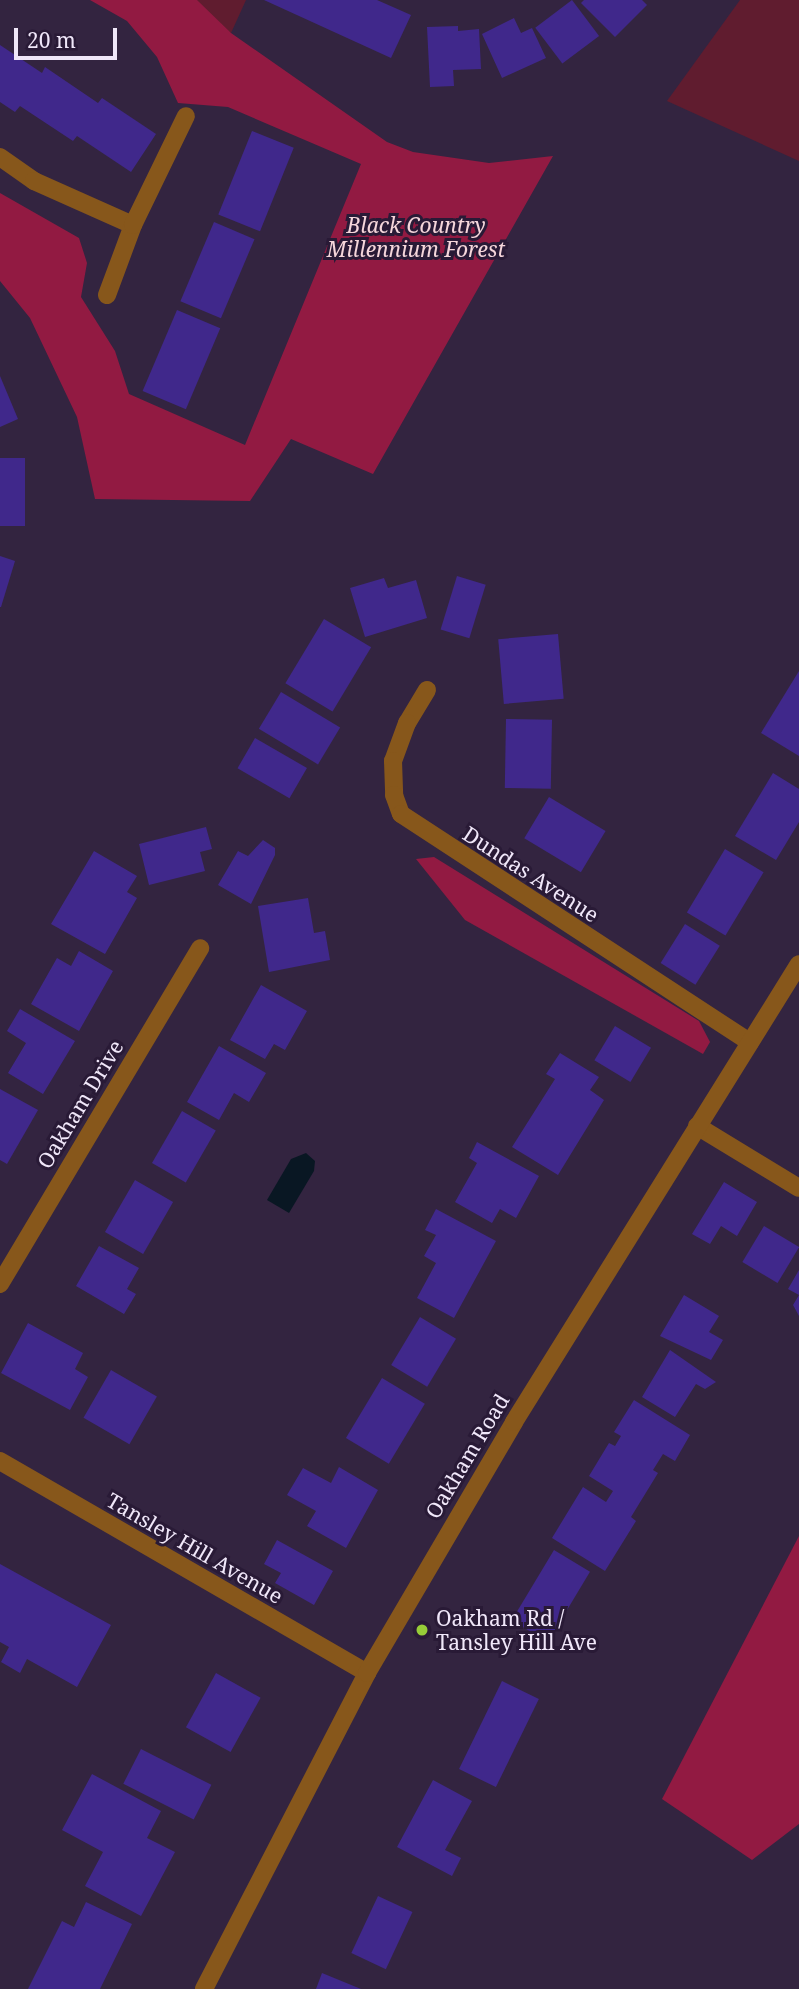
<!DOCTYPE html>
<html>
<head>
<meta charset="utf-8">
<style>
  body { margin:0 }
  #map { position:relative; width:799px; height:1989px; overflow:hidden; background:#332440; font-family:"Noto Serif",serif }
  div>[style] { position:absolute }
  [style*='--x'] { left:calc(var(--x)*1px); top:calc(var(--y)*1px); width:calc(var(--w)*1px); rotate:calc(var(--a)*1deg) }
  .green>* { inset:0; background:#601c2f }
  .forest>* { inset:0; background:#921a42 }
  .water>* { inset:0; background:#091723 }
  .building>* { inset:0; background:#40288b; transform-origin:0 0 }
  .minor>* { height:18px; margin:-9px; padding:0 9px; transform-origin:9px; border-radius:9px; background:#87571b }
  .tertiary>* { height:18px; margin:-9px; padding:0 9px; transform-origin:9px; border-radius:9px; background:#87571b }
  .dots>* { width:19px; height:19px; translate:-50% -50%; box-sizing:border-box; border:4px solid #291a36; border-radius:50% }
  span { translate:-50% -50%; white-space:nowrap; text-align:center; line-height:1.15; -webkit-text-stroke:6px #291a36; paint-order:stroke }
  .park-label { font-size:21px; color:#f6d6db; font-style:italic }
  .street-label { font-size:21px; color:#f0e7f9 }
  .poi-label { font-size:21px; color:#f0e7f9 }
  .left { translate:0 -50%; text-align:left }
  .scale { position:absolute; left:14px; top:28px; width:103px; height:32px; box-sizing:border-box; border:4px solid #f0e7f9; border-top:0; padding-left:9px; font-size:21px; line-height:24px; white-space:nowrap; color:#f0e7f9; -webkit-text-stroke:5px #291a36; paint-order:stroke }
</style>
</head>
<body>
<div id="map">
  <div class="green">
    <i style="clip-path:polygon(172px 0,246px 0,231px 33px)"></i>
    <i style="clip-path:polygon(740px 0,799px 0,799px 161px,667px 101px)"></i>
  </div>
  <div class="forest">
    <i style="clip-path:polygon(90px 0,197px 0,231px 33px,387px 142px,413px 152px,489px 163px,553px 156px,373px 474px,291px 439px,250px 501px,95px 499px,77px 417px,30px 318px,0 281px,0 193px,79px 238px,87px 263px,81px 297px,115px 351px,129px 394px,245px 445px,361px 164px,228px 107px,178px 103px,157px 57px,127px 21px)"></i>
    <i style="clip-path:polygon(434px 857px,699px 1021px,710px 1042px,703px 1054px,465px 920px,416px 859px)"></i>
    <i style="clip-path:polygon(799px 1536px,799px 1824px,752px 1860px,662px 1799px)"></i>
  </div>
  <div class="water">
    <i style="clip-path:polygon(306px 1153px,315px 1161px,314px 1171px,289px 1213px,267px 1200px,291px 1159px)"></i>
  </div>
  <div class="building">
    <i style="clip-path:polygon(264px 0,377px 0,411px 15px,391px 58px)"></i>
    <i style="left:572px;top:0;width:45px;height:46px;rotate:53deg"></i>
    <i style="clip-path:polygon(584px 0,642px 0,647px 5px,615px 37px,581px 3px)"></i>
    <i style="clip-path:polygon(514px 18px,521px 33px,532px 28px,546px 58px,502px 78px,482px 34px)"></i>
    <i style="clip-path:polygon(458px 26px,458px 31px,479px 29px,481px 69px,453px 70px,454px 86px,430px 87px,427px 27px)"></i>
    <i style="clip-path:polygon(0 45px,42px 73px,45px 67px,98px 103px,102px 98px,156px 134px,131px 172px,77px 136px,73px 141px,20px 106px,15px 112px,0 102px)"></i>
    <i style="left:252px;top:131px;width:45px;height:90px;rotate:22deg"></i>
    <i style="left:214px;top:222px;width:44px;height:86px;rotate:23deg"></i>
    <i style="left:177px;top:310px;width:47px;height:88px;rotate:23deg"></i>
    <i style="clip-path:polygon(0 376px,18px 419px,0 427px)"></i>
    <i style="left:0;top:458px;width:25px;height:68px"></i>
    <i style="clip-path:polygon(0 556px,15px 561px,1px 607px,0 607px)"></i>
    <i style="left:457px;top:576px;width:30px;height:56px;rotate:17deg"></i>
    <i style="clip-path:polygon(384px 578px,388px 588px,416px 580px,427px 618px,365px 637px,350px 588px)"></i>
    <i style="left:324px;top:619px;width:55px;height:75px;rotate:31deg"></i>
    <i style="left:558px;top:634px;width:65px;height:60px;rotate:85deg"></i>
    <i style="clip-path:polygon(799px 671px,799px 756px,761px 733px)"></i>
    <i style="left:281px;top:692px;width:69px;height:43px;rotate:31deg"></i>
    <i style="left:506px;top:719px;width:46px;height:69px;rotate:1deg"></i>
    <i style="left:255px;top:738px;width:60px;height:35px;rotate:30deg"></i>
    <i style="clip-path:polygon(773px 773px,799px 789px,799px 822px,776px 860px,735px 836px)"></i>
    <i style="left:549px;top:797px;width:66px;height:48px;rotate:31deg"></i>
    <i style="clip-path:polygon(206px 827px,212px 849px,200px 852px,205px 871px,149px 885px,139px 844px)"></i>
    <i style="clip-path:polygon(263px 840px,275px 848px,275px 855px,251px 904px,218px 885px,238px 851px,248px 856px)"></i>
    <i style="left:725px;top:849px;width:45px;height:74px;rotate:31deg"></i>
    <i style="clip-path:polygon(94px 851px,137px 876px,127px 892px,137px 898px,105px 954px,51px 924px)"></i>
    <i style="clip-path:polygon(308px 898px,314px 933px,325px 931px,330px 960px,269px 972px,258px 906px)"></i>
    <i style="left:685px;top:924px;width:41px;height:46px;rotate:32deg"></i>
    <i style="clip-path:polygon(79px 951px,113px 971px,79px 1031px,31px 1004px,57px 958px,71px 966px)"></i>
    <i style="clip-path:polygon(261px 985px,307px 1011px,285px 1050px,274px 1044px,265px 1059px,230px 1040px)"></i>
    <i style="clip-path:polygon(20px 1009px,75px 1041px,43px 1094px,8px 1073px,26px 1043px,7px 1031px)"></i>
    <i style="left:615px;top:1026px;width:42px;height:40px;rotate:31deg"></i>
    <i style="clip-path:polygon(219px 1046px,266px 1073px,249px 1102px,234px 1093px,219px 1120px,187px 1102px)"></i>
    <i style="clip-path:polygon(560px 1053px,599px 1077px,590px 1090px,604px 1100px,558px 1175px,512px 1147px,555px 1079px,546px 1074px)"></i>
    <i style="clip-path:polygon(0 1089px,38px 1110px,7px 1164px,0 1160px)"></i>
    <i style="left:182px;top:1111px;width:39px;height:60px;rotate:30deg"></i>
    <i style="clip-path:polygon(477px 1142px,539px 1176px,516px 1218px,500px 1209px,492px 1223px,455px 1202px,477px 1163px,469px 1158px)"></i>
    <i style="left:135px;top:1180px;width:44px;height:60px;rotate:30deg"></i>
    <i style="clip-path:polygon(724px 1182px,757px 1202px,737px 1236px,721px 1226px,710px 1244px,692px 1234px)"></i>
    <i style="clip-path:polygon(436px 1209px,496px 1241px,454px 1318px,417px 1298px,436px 1263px,424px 1256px,436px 1235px,425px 1230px)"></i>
    <i style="left:764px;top:1226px;width:41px;height:42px;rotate:31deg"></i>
    <i style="clip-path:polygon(99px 1246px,139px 1268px,127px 1289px,136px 1294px,124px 1314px,76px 1286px)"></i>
    <i style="clip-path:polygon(799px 1270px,799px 1316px,793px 1305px,799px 1295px,788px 1289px)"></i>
    <i style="clip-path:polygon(684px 1295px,719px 1316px,709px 1332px,723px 1340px,711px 1360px,660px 1336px)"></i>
    <i style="left:420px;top:1317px;width:42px;height:56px;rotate:31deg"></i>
    <i style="clip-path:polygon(28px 1323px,83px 1353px,75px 1369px,88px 1377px,70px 1410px,1px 1373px)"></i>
    <i style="clip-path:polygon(670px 1350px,716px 1382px,705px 1389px,696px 1384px,675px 1417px,642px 1397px)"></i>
    <i style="left:111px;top:1370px;width:53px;height:55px;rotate:30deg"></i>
    <i style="left:382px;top:1378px;width:50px;height:70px;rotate:31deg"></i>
    <i style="clip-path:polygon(634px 1400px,690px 1435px,675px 1461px,663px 1454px,653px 1470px,658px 1473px,631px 1517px,636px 1521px,605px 1571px,552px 1538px,583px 1487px,606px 1502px,613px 1491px,589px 1476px,609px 1443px,615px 1446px,621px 1436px,614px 1432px)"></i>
    <i style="clip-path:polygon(339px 1467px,378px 1490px,346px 1548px,307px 1526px,316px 1511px,287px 1495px,303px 1468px,331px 1483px)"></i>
    <i style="clip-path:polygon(277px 1540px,333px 1571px,314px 1605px,275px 1583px,281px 1573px,264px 1564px)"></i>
    <i style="left:554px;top:1550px;width:42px;height:82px;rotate:31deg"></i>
    <i style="clip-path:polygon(0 1564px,111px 1625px,77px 1687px,27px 1659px,20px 1673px,1px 1662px,9px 1647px,0 1642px)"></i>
    <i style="left:216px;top:1673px;width:51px;height:62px;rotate:29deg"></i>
    <i style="left:502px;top:1681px;width:41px;height:98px;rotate:26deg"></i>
    <i style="left:141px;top:1749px;width:79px;height:39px;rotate:27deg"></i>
    <i style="clip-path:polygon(92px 1774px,161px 1811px,147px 1838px,175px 1852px,141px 1916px,85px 1886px,103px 1852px,62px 1830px)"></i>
    <i style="clip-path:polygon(433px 1780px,472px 1801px,445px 1850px,461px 1858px,452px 1876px,397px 1847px)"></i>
    <i style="left:378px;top:1896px;width:38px;height:63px;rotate:25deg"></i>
    <i style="clip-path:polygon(86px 1902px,132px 1924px,100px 1989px,28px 1989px,62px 1921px,74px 1927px)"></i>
    <i style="clip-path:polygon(322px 1973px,361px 1989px,316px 1989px)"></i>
  </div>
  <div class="minor">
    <i style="--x:0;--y:157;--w:42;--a:35.2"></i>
    <i style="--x:34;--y:181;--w:108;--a:24"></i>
    <i style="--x:107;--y:295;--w:75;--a:-69.6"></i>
    <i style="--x:133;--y:225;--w:121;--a:-64.1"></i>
    <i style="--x:427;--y:690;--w:39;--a:121"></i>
    <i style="--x:407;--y:723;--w:40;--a:110.2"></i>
    <i style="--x:393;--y:761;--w:34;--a:88"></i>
    <i style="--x:394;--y:795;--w:20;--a:70"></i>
    <i style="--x:401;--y:814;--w:417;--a:33.2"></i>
    <i style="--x:697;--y:1126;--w:119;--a:31.3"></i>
    <i style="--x:0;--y:1284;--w:391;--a:-59.2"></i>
    <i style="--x:0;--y:1461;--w:424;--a:30"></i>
  </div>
  <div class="tertiary">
    <i style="--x:204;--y:1989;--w:356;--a:-62.7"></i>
    <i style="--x:367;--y:1673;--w:291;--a:-59.6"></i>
    <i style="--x:514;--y:1422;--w:539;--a:-58.11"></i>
  </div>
  <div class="dots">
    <i style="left:422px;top:1630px;background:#97cc38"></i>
  </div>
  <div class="park-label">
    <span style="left:416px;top:237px">Black Country<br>Millennium Forest</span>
  </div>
  <div class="street-label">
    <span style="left:531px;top:874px;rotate:33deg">Dundas Avenue</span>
    <span style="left:80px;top:1104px;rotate:-59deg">Oakham Drive</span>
    <span style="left:467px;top:1456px;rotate:-59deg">Oakham Road</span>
    <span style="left:195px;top:1548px;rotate:30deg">Tansley Hill Avenue</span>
  </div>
  <div class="poi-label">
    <span class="left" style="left:436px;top:1630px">Oakham Rd /<br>Tansley Hill Ave</span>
  </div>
  <div class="scale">20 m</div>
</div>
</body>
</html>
